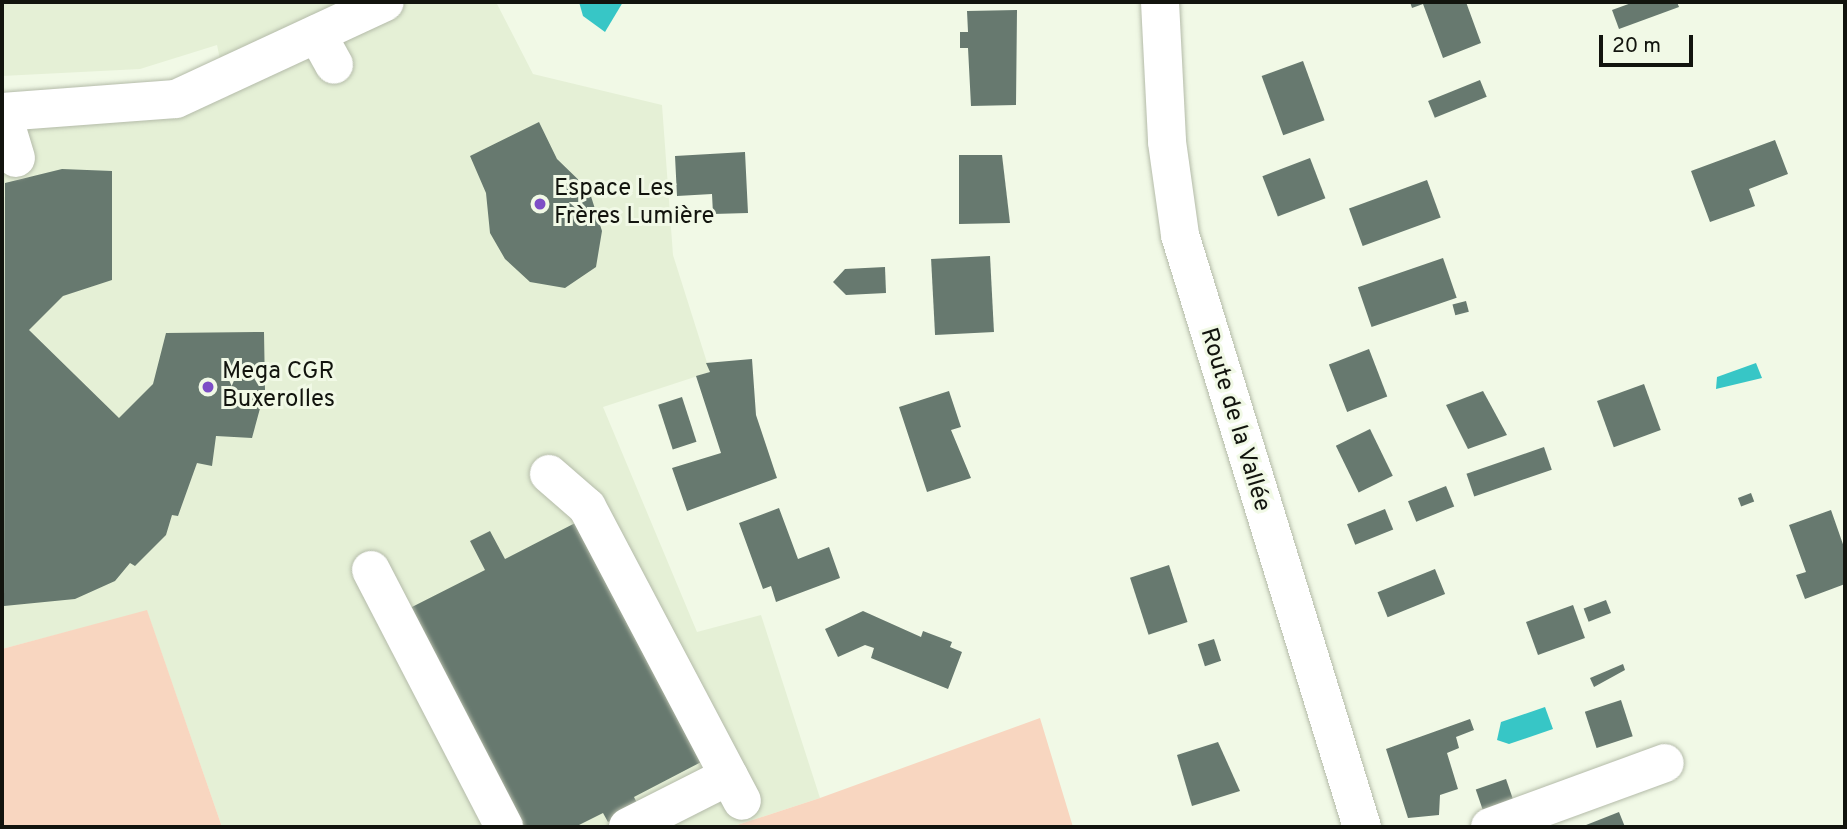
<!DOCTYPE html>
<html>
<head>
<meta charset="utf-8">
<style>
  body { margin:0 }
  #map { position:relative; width:1847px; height:829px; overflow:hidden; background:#f1f9e6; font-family:Overpass,sans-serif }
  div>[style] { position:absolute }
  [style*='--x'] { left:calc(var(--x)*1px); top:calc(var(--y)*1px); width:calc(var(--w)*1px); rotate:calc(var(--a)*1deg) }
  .built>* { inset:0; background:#e5f0d6 }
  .green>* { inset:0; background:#f8d6c0 }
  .water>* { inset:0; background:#37c6c6 }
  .building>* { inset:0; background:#67796f; transform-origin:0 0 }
  .roads { filter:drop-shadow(0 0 2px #b4bba9) drop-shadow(0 0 2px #b4bba9) }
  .minor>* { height:38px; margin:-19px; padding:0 19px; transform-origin:19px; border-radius:19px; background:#fff }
  .dots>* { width:19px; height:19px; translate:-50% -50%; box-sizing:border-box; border:4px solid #f1f9e6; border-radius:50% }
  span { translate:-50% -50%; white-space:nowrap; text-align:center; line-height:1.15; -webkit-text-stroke:6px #f1f9e6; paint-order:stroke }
  .poi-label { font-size:24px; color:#12140e }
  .left { translate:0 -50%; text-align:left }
  .street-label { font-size:24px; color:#12140e }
  .frame { position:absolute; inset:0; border:4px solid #12140e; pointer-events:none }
  .scale { position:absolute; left:1599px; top:35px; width:94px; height:32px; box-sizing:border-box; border:4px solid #12140e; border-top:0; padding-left:9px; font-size:21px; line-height:24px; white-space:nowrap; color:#12140e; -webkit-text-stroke:5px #f1f9e6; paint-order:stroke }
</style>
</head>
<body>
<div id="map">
  <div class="built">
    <i style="clip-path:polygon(2px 2px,496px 2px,533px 74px,662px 105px,673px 255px,710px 372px,603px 407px,697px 632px,761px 615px,820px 798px,731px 827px,222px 827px,147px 611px,2px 649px,2px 128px,162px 119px,228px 97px,217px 45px,140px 69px,2px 76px)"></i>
  </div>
  <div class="green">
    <i style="clip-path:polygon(147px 610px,222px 827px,2px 827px,2px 649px)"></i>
    <i style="clip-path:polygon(1040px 718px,1073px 827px,731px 827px,820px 798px)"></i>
  </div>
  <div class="water">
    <i style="clip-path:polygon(579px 2px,623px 2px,605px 32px,583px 16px)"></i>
    <i style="clip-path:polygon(1756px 363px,1762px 378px,1716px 389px,1717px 377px)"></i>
    <i style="clip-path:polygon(1545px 707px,1553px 729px,1509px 744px,1497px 740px,1501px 722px)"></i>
  </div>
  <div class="building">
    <i style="clip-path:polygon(1410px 2px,1466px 2px,1481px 43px,1443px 58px,1423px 4px,1412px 8px)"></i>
    <i style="clip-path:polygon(1634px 2px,1677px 2px,1679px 7px,1619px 29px,1612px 10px)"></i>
    <i style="clip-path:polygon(1017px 10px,1016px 105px,971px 106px,968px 48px,960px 48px,960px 32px,968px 32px,967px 11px)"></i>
    <i style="left:1303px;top:61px;width:63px;height:44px;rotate:70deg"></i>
    <i style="left:1480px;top:80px;width:18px;height:56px;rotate:68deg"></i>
    <i style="clip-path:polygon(539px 122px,557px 159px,589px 190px,602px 231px,596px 267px,565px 288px,530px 282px,505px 259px,490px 233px,486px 193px,470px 156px)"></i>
    <i style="clip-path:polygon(1775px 140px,1788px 174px,1749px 189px,1755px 206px,1710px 222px,1691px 171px)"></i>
    <i style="clip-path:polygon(745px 152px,748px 213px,713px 214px,712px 194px,677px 196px,675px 156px)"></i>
    <i style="clip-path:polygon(959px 155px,1002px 155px,1010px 223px,959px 224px)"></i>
    <i style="left:1310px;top:158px;width:43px;height:51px;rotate:69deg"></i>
    <i style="clip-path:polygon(62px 169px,112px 171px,112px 280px,63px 296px,29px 330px,119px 418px,153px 384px,166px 333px,264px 332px,265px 390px,252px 438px,216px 436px,212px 466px,197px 463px,178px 516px,172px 515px,166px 535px,135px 566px,130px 563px,115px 581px,75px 599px,4px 606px,5px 183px)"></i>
    <i style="left:1427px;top:180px;width:40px;height:83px;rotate:70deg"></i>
    <i style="left:990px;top:256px;width:76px;height:59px;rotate:87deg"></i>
    <i style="left:1443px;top:258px;width:42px;height:90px;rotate:71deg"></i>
    <i style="clip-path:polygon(885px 267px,886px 293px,846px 295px,833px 282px,845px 269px)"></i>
    <i style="left:1466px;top:301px;width:11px;height:14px;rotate:75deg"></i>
    <i style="left:1369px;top:349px;width:51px;height:43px;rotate:69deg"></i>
    <i style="clip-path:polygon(752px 359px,756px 415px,777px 478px,687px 511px,672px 468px,721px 453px,696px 376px,710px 372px,706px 363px)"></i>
    <i style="left:1644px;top:384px;width:49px;height:50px;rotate:70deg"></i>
    <i style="clip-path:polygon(949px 391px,961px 427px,951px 430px,971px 478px,927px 492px,899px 407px)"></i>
    <i style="clip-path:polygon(1483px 391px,1507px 435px,1468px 449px,1446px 405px)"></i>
    <i style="left:682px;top:397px;width:47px;height:25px;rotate:72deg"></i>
    <i style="left:1370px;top:429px;width:52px;height:38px;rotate:64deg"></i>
    <i style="left:1544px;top:447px;width:24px;height:82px;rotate:71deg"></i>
    <i style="left:1446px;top:486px;width:22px;height:41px;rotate:68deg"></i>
    <i style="left:1751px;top:493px;width:9px;height:14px;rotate:69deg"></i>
    <i style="clip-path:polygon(779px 508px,798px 559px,829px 547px,840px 578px,776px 602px,771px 586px,763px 589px,739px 523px)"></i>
    <i style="left:1385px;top:509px;width:22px;height:41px;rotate:68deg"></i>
    <i style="clip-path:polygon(1831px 510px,1845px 550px,1845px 584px,1805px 599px,1796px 575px,1806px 572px,1789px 525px)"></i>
    <i style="clip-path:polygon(581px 520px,705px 760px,634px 797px,639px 807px,608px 822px,603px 813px,575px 827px,521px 827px,408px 609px,485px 570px,470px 541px,490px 531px,505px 559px)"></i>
    <i style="left:1169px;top:565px;width:60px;height:41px;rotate:72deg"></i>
    <i style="left:1435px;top:569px;width:27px;height:62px;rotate:68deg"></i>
    <i style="left:1606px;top:600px;width:14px;height:24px;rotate:69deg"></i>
    <i style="left:1573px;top:605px;width:35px;height:50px;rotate:70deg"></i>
    <i style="clip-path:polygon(863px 611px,921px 637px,923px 631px,952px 642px,950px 647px,962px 652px,948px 689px,871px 658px,874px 648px,865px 645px,838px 657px,825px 629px)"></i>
    <i style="left:1214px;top:639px;width:23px;height:17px;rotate:72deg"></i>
    <i style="clip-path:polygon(1623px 664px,1625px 670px,1594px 687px,1590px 678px)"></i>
    <i style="left:1621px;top:700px;width:38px;height:38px;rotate:72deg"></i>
    <i style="clip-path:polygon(1470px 719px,1474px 730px,1456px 737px,1459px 748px,1447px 753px,1458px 789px,1440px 795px,1439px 815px,1408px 818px,1386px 749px)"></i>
    <i style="clip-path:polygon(1218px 742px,1240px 791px,1192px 806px,1177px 755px)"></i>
    <i style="left:1506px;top:779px;width:28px;height:32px;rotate:71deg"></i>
    <i style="clip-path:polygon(1619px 812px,1625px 827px,1581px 827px)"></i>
  </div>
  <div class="roads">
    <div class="minor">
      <i style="--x:1160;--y:2;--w:140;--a:87.1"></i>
      <i style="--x:1167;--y:142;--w:94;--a:82"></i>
      <i style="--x:1180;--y:235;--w:619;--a:72.91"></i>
      <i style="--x:317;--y:34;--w:35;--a:61"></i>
      <i style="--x:2;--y:112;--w:174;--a:-4.3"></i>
      <i style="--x:176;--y:99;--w:230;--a:-24.9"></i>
      <i style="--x:2;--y:112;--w:48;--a:73.1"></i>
      <i style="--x:549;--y:474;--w:50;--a:41"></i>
      <i style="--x:587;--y:507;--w:332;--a:62.2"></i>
      <i style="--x:371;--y:570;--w:289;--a:62.6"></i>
      <i style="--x:628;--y:827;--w:113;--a:-26.8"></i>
      <i style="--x:1490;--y:827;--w:186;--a:-20.1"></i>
    </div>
  </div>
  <div class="dots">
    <i style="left:540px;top:204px;background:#7d4ec6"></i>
    <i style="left:208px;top:387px;background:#7d4ec6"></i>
  </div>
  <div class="poi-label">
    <span class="left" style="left:554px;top:204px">Espace Les<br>Frères Lumière</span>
    <span class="left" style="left:222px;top:387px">Mega CGR<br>Buxerolles</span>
  </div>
  <div class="street-label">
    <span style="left:1234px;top:420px;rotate:73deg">Route de la Vallée</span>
  </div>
  <div class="frame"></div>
  <div class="scale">20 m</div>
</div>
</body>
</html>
